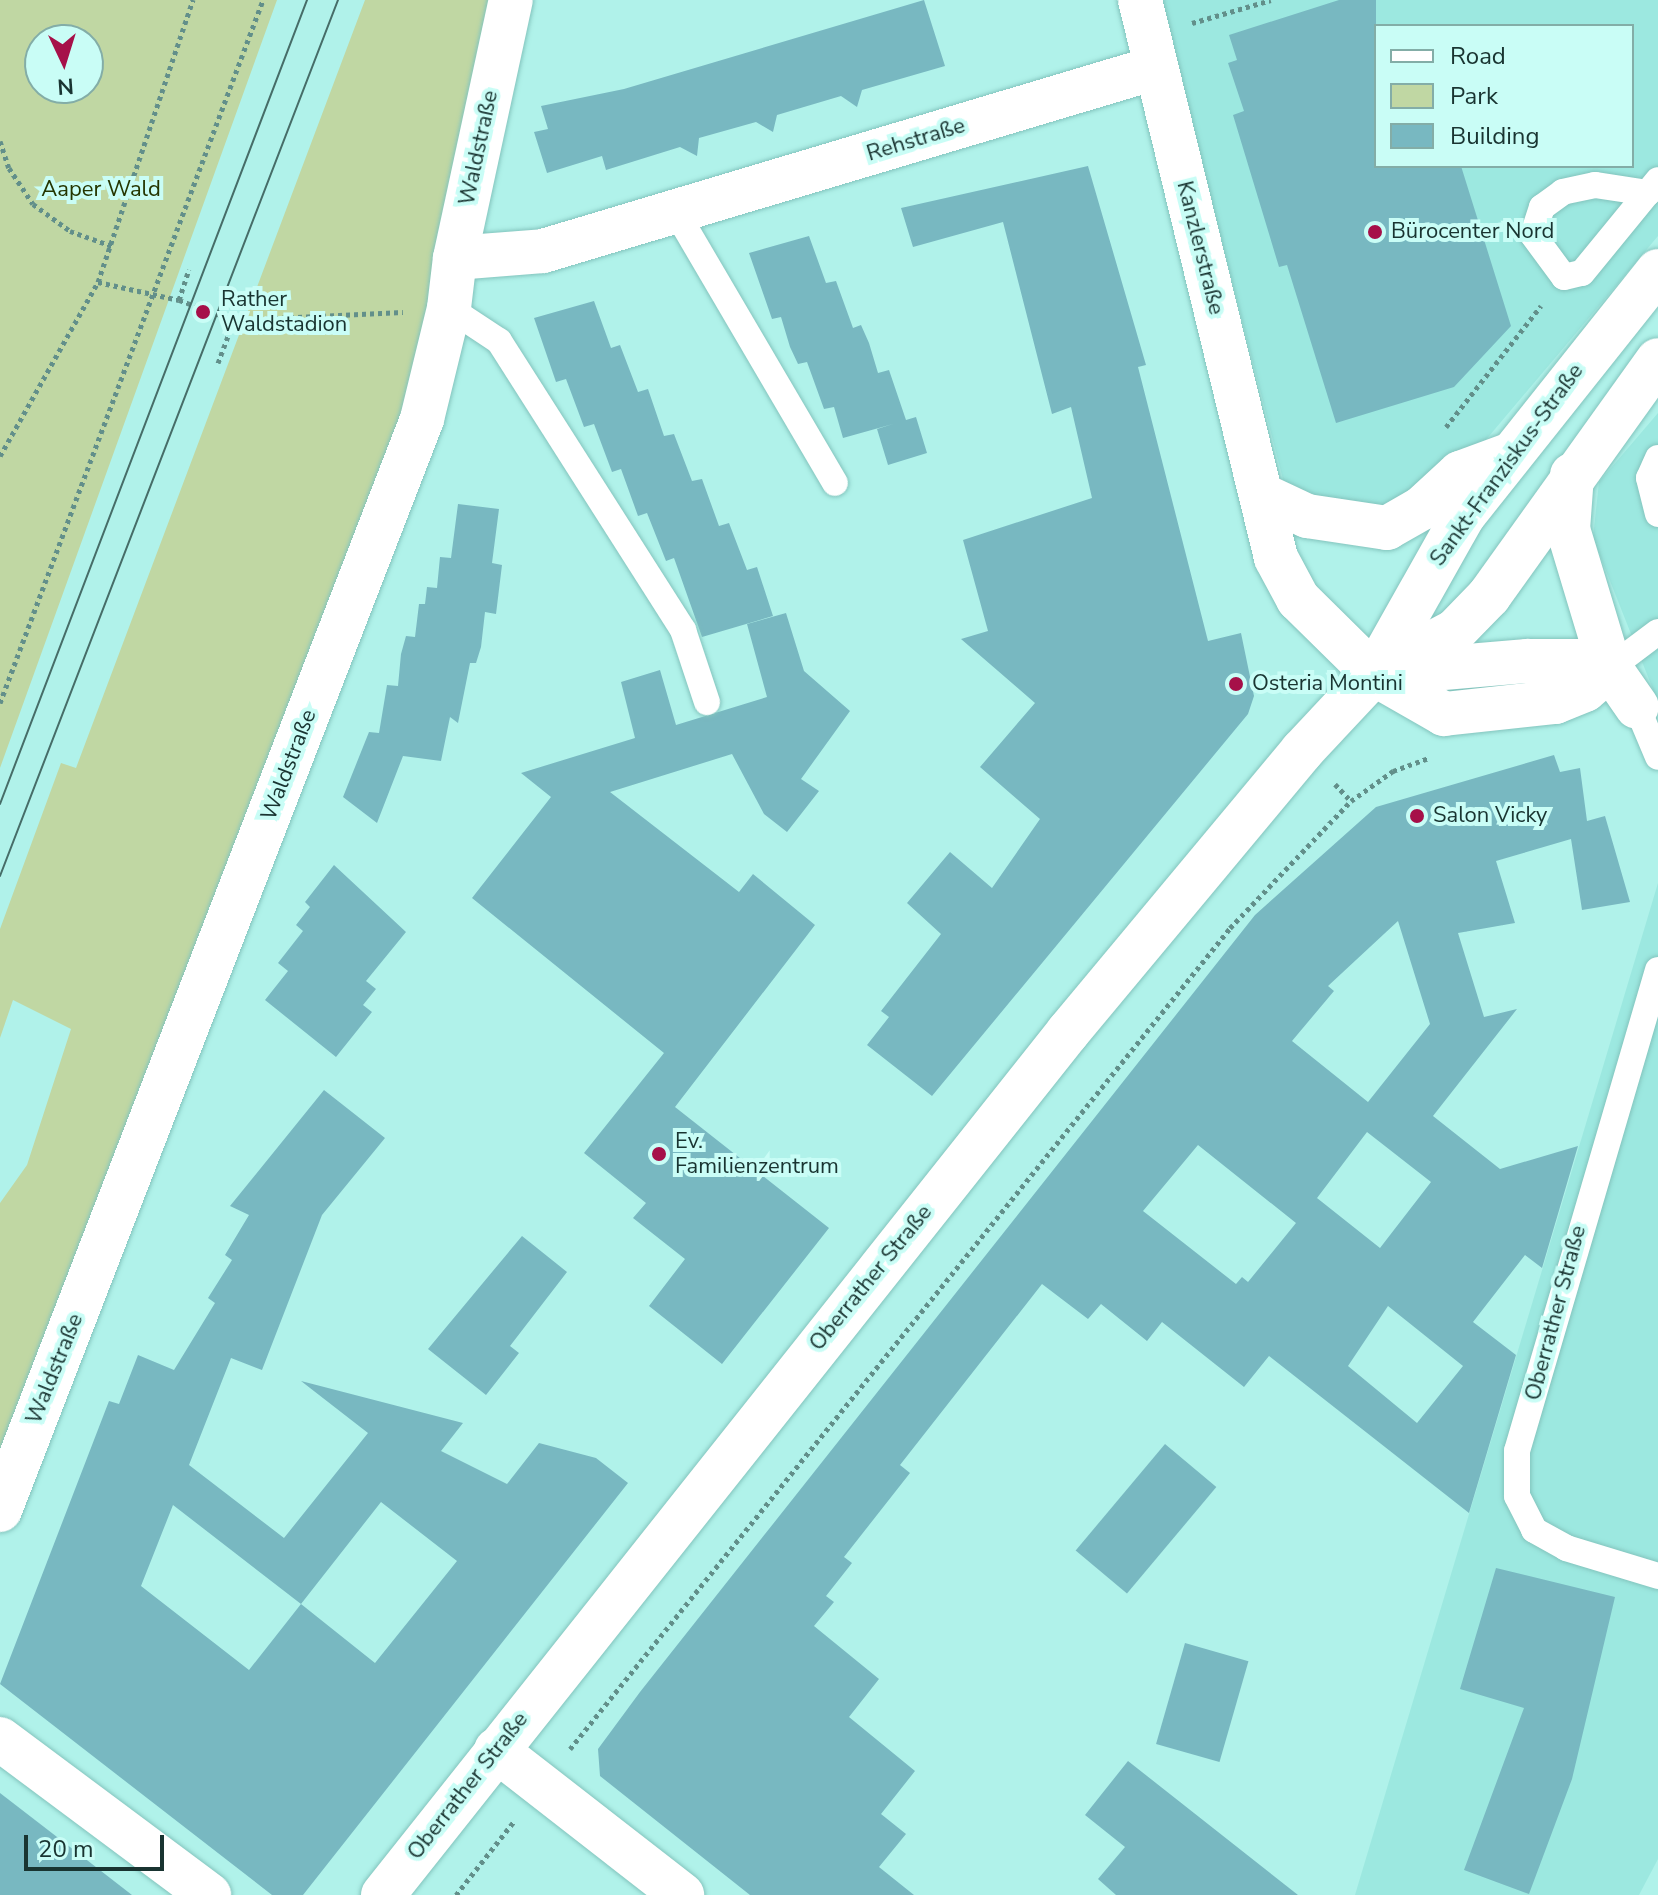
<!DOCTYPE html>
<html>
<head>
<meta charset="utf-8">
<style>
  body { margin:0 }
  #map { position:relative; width:1658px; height:1895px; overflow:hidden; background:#b0f2ea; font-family:"Nunito Sans",sans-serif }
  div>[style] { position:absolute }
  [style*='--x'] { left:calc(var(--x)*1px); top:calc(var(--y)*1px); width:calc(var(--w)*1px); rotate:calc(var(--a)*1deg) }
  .built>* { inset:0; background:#9ce8e0 }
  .green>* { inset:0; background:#c0d7a3 }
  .building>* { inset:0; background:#78b8c1; transform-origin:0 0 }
  .path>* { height:5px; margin-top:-2.5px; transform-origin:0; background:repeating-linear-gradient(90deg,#628f8a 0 4px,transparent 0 8px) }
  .roads { filter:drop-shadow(0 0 2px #83c4bd) drop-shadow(0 0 2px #83c4bd) }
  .service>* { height:26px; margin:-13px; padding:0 13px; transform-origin:13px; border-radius:13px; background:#fff }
  .minor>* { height:44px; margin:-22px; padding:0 22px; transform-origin:22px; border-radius:22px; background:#fff }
  .secondary>* { height:44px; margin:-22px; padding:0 22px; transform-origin:22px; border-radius:22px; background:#fff }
  .tram>* { height:2px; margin:-1px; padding:0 1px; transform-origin:1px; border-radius:1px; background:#466d68 }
  .dots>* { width:22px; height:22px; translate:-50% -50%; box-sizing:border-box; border:4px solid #c9fdf6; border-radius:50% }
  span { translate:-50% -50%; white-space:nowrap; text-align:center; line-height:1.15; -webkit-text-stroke:8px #c9fdf6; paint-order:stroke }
  .street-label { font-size:22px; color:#193431 }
  .park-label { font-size:22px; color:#243500 }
  .poi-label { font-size:22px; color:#193431 }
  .left { translate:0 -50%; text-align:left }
  .legend { position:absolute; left:1374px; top:24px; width:260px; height:144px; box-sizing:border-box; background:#c9fdf6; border:2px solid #83ada7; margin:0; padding:10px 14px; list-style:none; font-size:24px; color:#193431 }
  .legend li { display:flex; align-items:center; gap:16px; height:40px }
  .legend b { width:40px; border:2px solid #83ada7 }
  .north { position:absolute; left:24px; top:24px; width:80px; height:80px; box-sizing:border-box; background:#c9fdf6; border:2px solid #83ada7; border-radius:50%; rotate:176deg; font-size:22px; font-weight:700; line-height:32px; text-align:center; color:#193431 }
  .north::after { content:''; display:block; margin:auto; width:28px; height:36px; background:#a61049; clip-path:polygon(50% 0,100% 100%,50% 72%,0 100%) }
  .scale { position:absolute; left:24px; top:1835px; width:140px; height:36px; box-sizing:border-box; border:4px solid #193431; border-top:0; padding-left:10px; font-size:24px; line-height:28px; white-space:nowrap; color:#193431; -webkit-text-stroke:6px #c9fdf6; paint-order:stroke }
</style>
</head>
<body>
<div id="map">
  <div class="built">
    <i style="clip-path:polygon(evenodd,1160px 0,1658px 0,1658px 236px,1441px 493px,1363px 522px,1287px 495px,1160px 0,1376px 26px,1632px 26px,1632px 166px,1376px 166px,1376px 26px)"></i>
    <i style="clip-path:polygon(1658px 413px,1658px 702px,1593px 538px,1599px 482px)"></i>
    <i style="clip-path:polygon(1658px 883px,1658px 1859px,1639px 1895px,1355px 1895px)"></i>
  </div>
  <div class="green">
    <i style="clip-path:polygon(evenodd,0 0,277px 0,0 768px,0 0,40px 40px,88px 40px,88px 88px,40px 88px,40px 40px)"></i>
    <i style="clip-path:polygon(365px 0,502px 0,436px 319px,0 1494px,0 1203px,27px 1165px,71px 1029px,13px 1000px,0 1038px,0 929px,61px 763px,76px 768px)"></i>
  </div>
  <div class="building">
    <i style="clip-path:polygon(924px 0,945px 66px,862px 90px,857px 107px,841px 96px,777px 115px,773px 132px,756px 122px,699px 138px,697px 156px,680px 147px,606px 170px,602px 156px,547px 173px,534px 132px,548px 129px,541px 106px,624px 89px)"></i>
    <i style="clip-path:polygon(1339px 0,1376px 0,1376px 166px,1461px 166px,1511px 326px,1454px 387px,1336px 423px,1287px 265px,1279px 267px,1233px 115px,1244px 111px,1228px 63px,1237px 60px,1229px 35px)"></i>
    <i style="clip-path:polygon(1088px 166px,1146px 365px,1138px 367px,1208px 641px,1241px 633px,1254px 696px,1248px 714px,932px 1096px,867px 1045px,889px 1017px,881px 1011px,941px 934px,907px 903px,950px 852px,992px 888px,1040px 819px,980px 767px,1035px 703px,961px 639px,988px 631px,963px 540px,1092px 498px,1071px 407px,1052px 414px,1003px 222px,913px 247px,901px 208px)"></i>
    <i style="clip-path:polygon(809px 236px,826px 283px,836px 281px,853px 328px,861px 325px,869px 343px,878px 373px,889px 370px,906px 420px,916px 417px,927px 453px,888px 465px,877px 429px,893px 424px,843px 438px,834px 407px,824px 409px,807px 362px,798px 364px,790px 347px,781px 317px,772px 319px,749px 253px)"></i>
    <i style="clip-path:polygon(594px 301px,611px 348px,620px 345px,638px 392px,648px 389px,664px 436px,674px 434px,692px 481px,702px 479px,719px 526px,729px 523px,747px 570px,757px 567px,773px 616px,702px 637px,674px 558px,666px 561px,647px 513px,638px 516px,621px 469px,612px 472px,594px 424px,584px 427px,566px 379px,556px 382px,534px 318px)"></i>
    <i style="clip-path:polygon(458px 504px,499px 509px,492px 563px,502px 565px,496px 614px,485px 612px,481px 647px,476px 663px,470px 663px,458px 723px,450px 717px,441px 761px,403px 756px,377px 823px,343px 797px,369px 732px,379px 733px,387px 685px,398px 686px,401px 654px,406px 636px,415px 637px,419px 604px,425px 604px,427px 587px,437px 588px,440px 557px,451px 558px)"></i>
    <i style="clip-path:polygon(786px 613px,804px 671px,850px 711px,801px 779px,819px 791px,787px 832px,764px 814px,732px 754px,610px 792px,739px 892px,753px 874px,815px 925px,675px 1107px,829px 1228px,722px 1364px,649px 1306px,685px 1259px,633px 1218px,646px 1203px,584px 1153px,664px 1053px,472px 898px,551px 797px,521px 773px,635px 738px,621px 682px,660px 670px,676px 725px,767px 697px,747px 624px)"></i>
    <i style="clip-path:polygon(evenodd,1554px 755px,1560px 772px,1580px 768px,1587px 821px,1605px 816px,1630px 902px,1582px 910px,1571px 839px,1496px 861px,1515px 923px,1458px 933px,1484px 1017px,1517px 1009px,1433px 1116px,1500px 1169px,1578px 1146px,1542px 1268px,1525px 1255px,1473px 1322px,1516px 1355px,1469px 1513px,1269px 1356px,1244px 1387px,1162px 1322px,1147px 1341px,1101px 1304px,1088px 1319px,1042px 1284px,900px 1465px,910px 1473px,844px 1557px,852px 1563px,826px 1596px,834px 1602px,814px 1626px,879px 1679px,849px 1717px,915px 1771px,881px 1814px,906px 1834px,879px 1867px,914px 1895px,750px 1895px,600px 1776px,598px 1749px,640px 1692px,1255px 915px,1376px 807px,1554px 755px,1398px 921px,1430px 1024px,1368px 1102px,1292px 1041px,1334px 991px,1328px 986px,1398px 921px,1554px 755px,1367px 1132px,1431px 1182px,1380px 1248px,1317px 1198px,1314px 1202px,1367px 1132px,1554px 755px,1198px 1145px,1296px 1223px,1248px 1282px,1242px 1277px,1236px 1284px,1143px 1211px,1198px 1145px,1554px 755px,1388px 1306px,1463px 1366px,1417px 1423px,1348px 1366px,1388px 1306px)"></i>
    <i style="clip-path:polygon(334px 865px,406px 932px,366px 981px,376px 989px,363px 1005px,372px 1012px,336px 1057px,265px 1000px,288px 971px,278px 963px,303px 931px,296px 925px,310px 907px,305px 902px)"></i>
    <i style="clip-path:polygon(evenodd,324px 1090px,385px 1138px,322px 1215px,262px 1370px,231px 1358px,189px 1465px,284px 1538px,368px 1433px,301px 1381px,463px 1423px,441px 1451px,507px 1484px,539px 1443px,596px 1458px,628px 1483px,303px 1895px,272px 1895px,0 1684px,109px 1401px,119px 1404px,138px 1355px,174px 1370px,215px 1303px,208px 1298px,232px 1260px,225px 1255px,249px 1215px,230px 1206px,324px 1090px,381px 1502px,457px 1561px,375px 1663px,301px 1604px,381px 1502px,324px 1090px,173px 1505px,301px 1604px,249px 1670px,141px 1586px,173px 1505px)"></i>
    <i style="clip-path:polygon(522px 1236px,567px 1272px,510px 1346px,519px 1353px,486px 1395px,428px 1349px)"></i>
    <i style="left:1165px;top:1444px;width:67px;height:139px;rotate:40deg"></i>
    <i style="clip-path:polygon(1496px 1568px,1615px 1597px,1572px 1779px,1529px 1894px,1464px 1870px,1524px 1708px,1460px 1689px)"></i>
    <i style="left:1185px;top:1643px;width:66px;height:105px;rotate:16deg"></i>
    <i style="clip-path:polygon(1128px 1761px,1298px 1895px,1116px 1895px,1098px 1879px,1125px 1847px,1085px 1815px)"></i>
    <i style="clip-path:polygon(0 1793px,83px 1857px,132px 1895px,0 1895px)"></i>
  </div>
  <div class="path">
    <i style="--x:1192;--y:23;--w:82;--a:-16.2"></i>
    <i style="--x:0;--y:141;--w:28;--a:72"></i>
    <i style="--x:9;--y:168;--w:43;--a:56.3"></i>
    <i style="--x:33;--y:204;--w:46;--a:36.1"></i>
    <i style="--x:70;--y:231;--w:45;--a:19.7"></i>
    <i style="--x:98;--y:282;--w:83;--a:12.5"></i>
    <i style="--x:179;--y:300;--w:59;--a:20"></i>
    <i style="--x:234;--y:320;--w:169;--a:-2.7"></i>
    <i style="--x:179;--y:300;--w:32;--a:-72"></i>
    <i style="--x:218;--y:363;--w:46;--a:-69.6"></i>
    <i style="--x:1446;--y:427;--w:154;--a:-51.9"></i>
    <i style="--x:0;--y:456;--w:200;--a:-60.6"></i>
    <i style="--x:98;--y:282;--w:298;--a:-71.4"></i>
    <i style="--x:0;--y:703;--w:751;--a:-69.49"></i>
    <i style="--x:1335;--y:784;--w:23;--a:47"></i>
    <i style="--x:570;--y:1749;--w:1053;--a:-51.2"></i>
    <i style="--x:1230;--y:928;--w:175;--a:-46.4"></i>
    <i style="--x:1351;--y:801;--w:52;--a:-35.5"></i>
    <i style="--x:1393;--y:771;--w:37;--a:-20"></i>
    <i style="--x:456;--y:1895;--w:95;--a:-51.8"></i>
  </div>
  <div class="roads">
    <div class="service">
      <i style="--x:1648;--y:193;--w:54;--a:-171.4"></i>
      <i style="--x:1595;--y:185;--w:33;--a:168"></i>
      <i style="--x:1563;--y:192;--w:26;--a:144"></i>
      <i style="--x:1542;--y:207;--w:29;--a:108"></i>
      <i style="--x:1533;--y:235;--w:52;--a:53.6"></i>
      <i style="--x:1564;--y:277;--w:18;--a:-13"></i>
      <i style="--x:1582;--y:273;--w:120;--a:-50.7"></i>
      <i style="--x:676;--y:212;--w:314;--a:59.6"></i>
      <i style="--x:449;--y:308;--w:60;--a:33.4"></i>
      <i style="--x:499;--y:341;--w:343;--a:57.5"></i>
      <i style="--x:683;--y:630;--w:76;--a:71.6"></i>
      <i style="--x:1658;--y:458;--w:22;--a:114"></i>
      <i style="--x:1649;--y:478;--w:37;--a:76"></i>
      <i style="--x:1610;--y:668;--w:60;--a:-36.9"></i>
      <i style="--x:1637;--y:707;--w:54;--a:67.2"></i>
      <i style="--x:1658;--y:970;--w:501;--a:106.34"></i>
      <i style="--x:1517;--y:1451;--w:45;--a:90"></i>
      <i style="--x:1517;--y:1496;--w:38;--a:63"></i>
      <i style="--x:1534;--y:1530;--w:37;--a:29"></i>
      <i style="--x:1566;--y:1548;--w:96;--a:16.9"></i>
    </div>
    <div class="minor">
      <i style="--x:1140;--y:0;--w:574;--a:76.3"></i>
      <i style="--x:1276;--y:558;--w:47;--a:61.8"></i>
      <i style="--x:1298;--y:599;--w:107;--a:44.6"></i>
      <i style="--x:1374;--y:674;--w:81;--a:29.7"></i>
      <i style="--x:1444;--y:714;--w:112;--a:-6.2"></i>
      <i style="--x:1555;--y:702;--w:32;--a:-22"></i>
      <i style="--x:1585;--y:690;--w:33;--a:-41"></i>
      <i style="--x:455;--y:258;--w:88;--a:-4.5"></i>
      <i style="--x:543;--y:251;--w:639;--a:-16.65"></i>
      <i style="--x:1572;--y:475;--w:54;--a:94.2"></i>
      <i style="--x:1568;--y:529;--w:145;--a:73.2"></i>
      <i style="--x:1610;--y:668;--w:47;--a:55.3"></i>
      <i style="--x:1262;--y:495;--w:50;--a:25"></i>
      <i style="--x:1307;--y:516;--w:81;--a:8.5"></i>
      <i style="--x:1387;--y:528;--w:40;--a:-29.7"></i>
      <i style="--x:1422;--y:508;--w:52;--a:-42.6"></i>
      <i style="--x:1460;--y:473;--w:52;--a:-20.2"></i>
      <i style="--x:1374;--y:674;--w:154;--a:-4.9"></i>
      <i style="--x:1527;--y:661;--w:52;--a:0"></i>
      <i style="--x:1579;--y:661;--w:32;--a:13"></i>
      <i style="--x:0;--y:1510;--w:1170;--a:-68.85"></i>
      <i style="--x:422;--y:419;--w:114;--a:-76.3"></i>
      <i style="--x:449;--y:308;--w:50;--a:-83.2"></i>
      <i style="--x:455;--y:258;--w:264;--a:-77.8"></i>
      <i style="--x:0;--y:1739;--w:261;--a:36.7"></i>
      <i style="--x:496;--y:1750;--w:236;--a:37.9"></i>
    </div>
    <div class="secondary">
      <i style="--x:1374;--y:674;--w:92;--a:-28"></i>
      <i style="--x:1455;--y:631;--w:49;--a:-45.8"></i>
      <i style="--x:1489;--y:596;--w:290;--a:-54.4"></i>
      <i style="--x:383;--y:1895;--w:1102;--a:-51.56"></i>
      <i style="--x:1068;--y:1032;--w:366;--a:-50.2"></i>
      <i style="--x:1302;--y:751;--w:105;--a:-46.9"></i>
      <i style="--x:1374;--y:674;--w:181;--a:-60.6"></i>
      <i style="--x:1463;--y:516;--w:313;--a:-51.5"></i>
    </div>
  </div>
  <div class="tram">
    <i style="--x:0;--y:804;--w:861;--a:-69.1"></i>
    <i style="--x:0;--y:876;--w:939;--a:-68.9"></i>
  </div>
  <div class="dots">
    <i style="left:1375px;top:232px;background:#a61049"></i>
    <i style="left:203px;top:312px;background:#a61049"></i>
    <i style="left:1236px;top:684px;background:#a61049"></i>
    <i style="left:1417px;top:816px;background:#a61049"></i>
    <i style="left:659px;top:1154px;background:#a61049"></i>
  </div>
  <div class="street-label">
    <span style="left:916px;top:140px;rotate:-17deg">Rehstraße</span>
    <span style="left:479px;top:148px;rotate:-78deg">Waldstraße</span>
    <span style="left:1200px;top:248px;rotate:76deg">Kanzlerstraße</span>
    <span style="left:1507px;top:465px;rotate:-54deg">Sankt-Franziskus-Straße</span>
    <span style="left:289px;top:765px;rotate:-69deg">Waldstraße</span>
    <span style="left:871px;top:1278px;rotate:-51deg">Oberrather Straße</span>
    <span style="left:1556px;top:1313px;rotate:-75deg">Oberrather Straße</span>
    <span style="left:55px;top:1369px;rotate:-68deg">Waldstraße</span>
    <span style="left:468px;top:1786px;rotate:-52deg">Oberrather Straße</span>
  </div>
  <div class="park-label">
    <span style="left:101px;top:190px">Aaper Wald</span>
  </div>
  <div class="poi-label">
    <span class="left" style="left:1391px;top:232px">Bürocenter Nord</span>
    <span class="left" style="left:221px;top:312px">Rather<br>Waldstadion</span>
    <span class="left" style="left:1252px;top:684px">Osteria Montini</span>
    <span class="left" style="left:1433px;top:816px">Salon Vicky</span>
    <span class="left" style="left:675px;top:1154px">Ev.<br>Familienzentrum</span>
  </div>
  <ul class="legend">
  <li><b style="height:10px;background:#fff"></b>Road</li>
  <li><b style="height:22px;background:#c0d7a3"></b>Park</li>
  <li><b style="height:22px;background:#78b8c1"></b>Building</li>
  </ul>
  <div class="north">N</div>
  <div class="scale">20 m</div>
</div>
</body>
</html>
